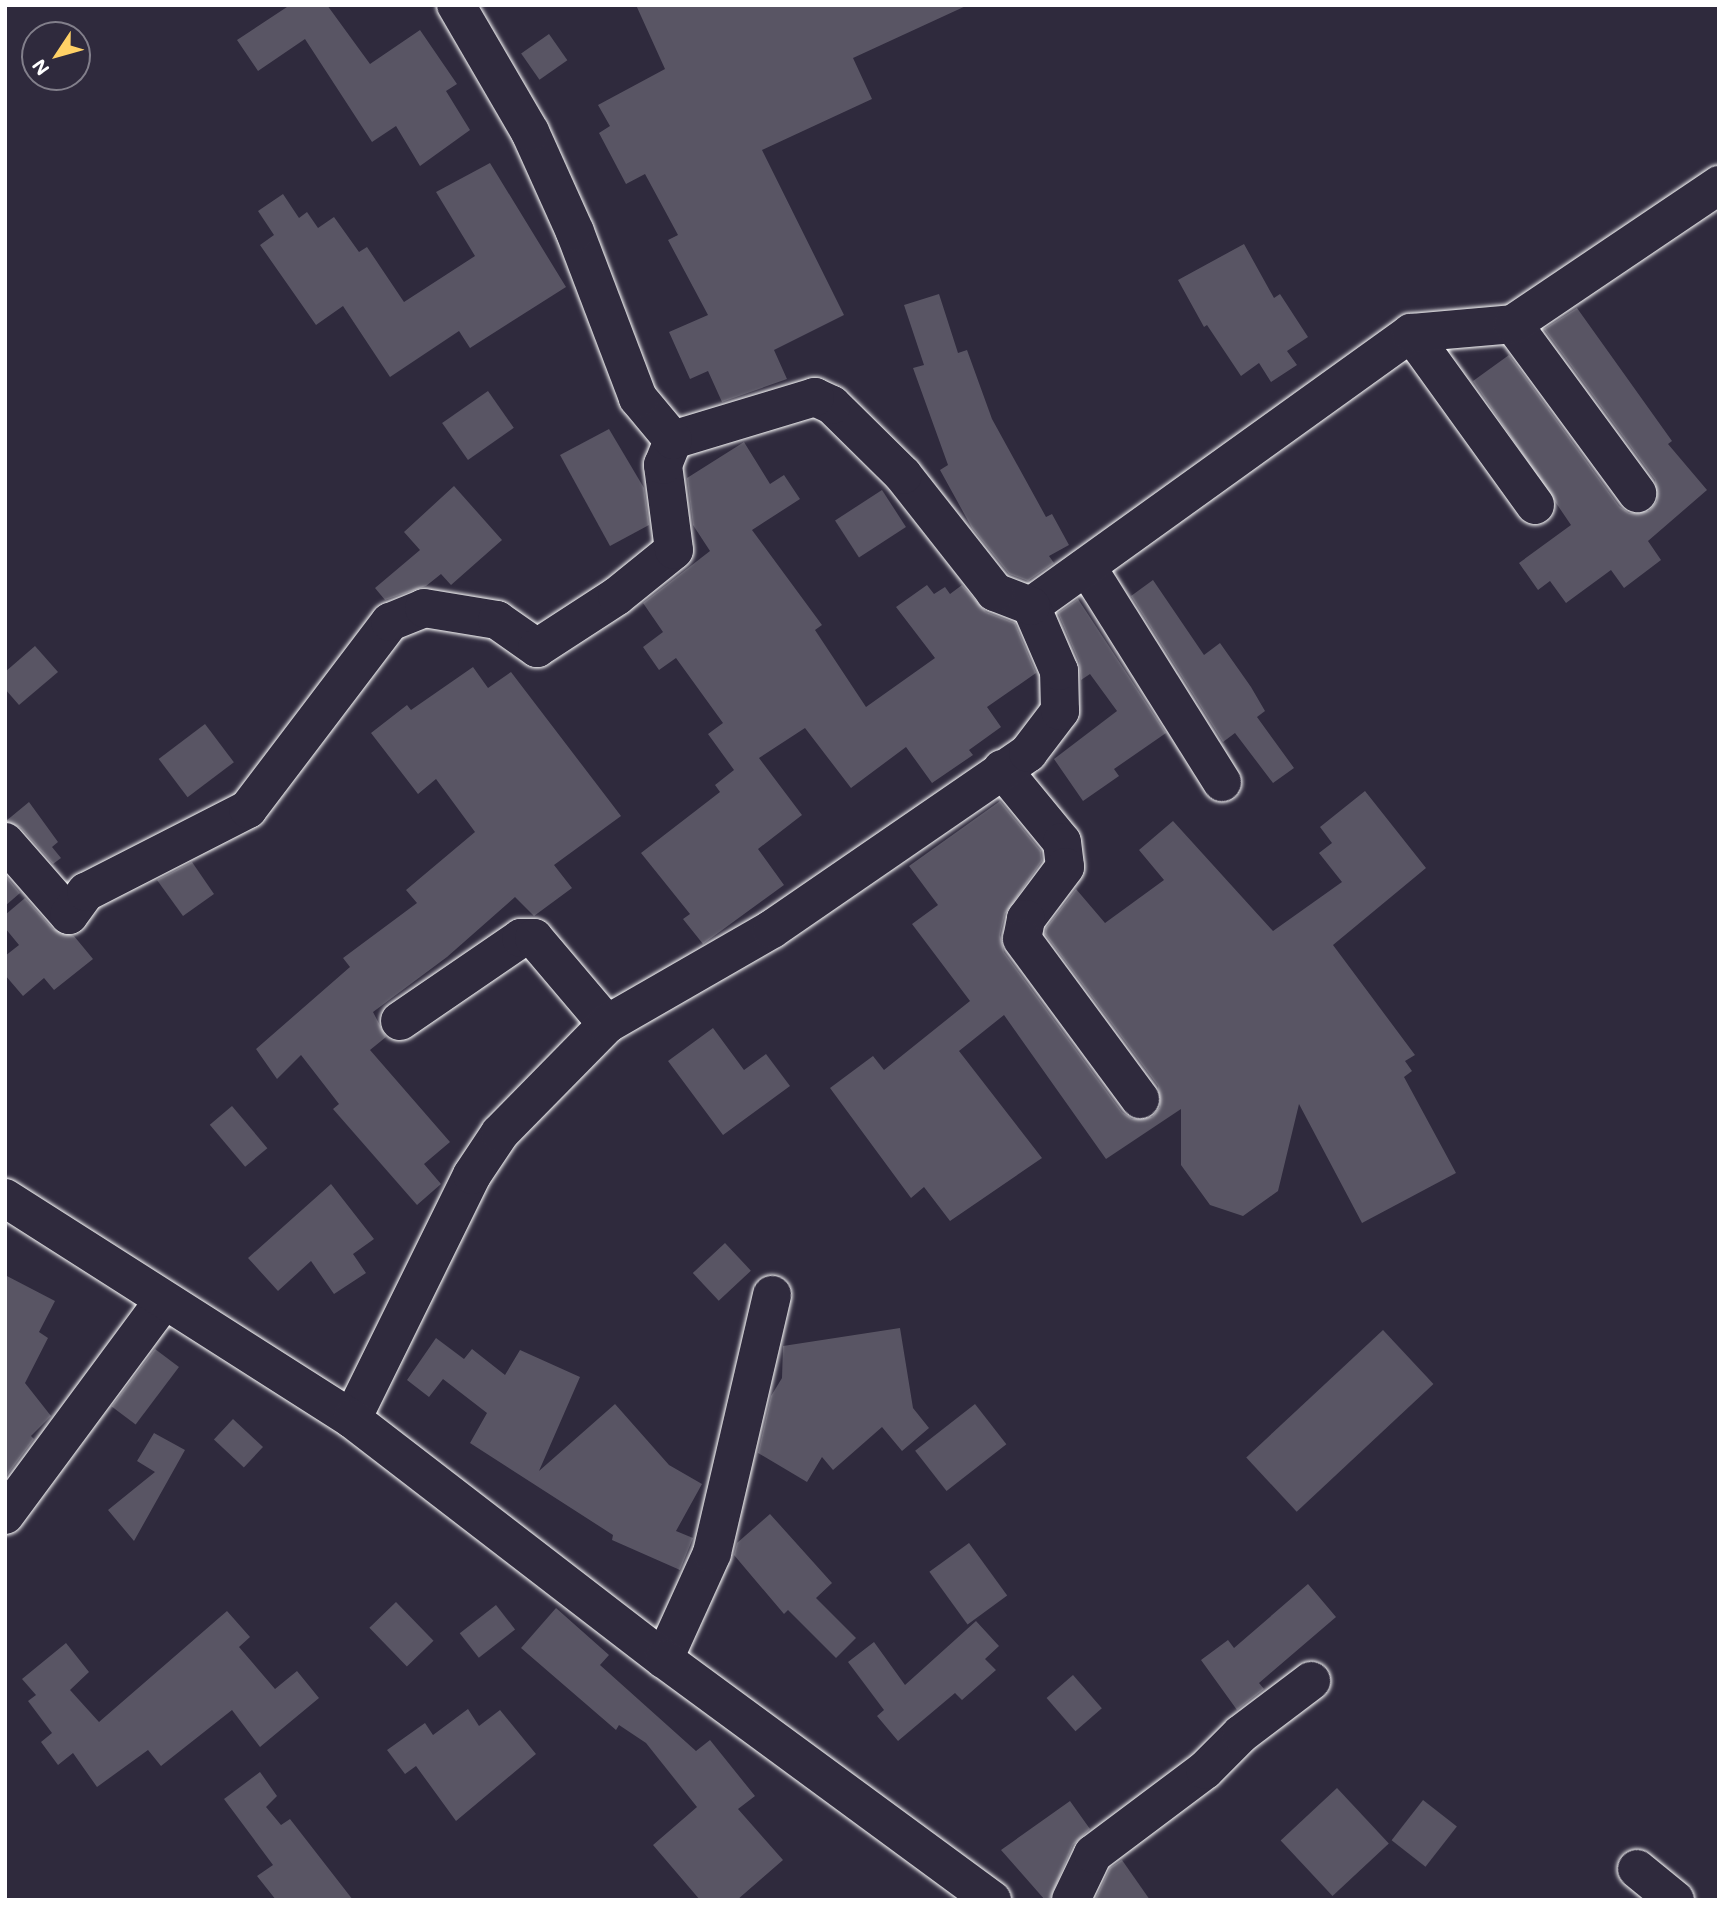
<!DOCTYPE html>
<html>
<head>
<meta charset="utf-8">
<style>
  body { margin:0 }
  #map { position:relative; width:1724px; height:1905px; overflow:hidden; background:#2f2a3d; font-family:Mali,sans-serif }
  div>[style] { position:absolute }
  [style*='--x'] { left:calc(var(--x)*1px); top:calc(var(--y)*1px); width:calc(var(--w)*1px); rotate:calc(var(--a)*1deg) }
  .building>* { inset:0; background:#595564; transform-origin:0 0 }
  .roads { filter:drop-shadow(0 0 2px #fff) drop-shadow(0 0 2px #fff) }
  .minor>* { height:38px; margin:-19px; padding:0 19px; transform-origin:19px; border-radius:19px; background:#2f2a3d }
  .tertiary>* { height:38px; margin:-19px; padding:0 19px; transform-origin:19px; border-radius:19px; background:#2f2a3d }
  span { translate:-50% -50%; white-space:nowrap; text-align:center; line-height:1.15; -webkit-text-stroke:6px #2f2a3d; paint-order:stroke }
  .frame { position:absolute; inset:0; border:7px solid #fff; pointer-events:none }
  .north { position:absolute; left:21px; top:21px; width:70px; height:70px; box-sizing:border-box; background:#2f2a3d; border:2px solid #827f8b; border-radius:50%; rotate:234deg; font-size:19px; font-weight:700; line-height:28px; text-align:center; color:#fff }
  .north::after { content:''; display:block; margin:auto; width:24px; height:32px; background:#ffd166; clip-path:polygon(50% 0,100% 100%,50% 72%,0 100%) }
</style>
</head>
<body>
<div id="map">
  <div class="building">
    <i style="clip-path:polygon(290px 5px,327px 5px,370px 64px,420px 30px,457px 84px,446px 91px,470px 130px,420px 166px,396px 126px,372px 142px,305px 39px,258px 71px,237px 40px)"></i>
    <i style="clip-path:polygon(636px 5px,968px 5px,853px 58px,872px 99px,762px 150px,844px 315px,774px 350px,787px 379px,722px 402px,708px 371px,690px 379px,669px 332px,708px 315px,668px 240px,678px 235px,645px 174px,626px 184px,599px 133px,610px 126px,598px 105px,665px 69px)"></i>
    <i style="left:549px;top:34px;width:32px;height:34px;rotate:55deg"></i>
    <i style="clip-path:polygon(490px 163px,566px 287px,470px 348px,459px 331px,390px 377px,343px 306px,316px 325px,260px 245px,274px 235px,258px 211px,283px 194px,299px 218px,307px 212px,318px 228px,334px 217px,359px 252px,367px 247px,404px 302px,475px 256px,436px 192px)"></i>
    <i style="clip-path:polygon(1244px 244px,1274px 298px,1280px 294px,1308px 337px,1287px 351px,1297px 365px,1271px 382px,1259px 363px,1241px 376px,1207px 325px,1204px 327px,1178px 280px)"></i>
    <i style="clip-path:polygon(939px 294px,958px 353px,967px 350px,992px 419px,1046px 517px,1052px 514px,1069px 545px,1049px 556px,1054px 563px,1028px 581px,1009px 574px,972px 528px,940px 470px,948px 465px,913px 368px,924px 365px,904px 305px)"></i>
    <i style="clip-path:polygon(1577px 308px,1672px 441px,1668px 444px,1707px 490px,1648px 541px,1661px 560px,1624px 588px,1611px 570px,1566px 603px,1550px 581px,1538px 590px,1519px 563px,1571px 525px,1473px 381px,1509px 355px,1619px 506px,1629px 513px,1649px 511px,1657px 501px,1655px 480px,1544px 329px)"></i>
    <i style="left:488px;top:391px;width:45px;height:56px;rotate:55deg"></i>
    <i style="clip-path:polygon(609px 429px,644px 488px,649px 525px,610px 546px,560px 455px)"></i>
    <i style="clip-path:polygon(744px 442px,770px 484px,784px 475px,800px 499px,752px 530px,822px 625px,815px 630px,866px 707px,935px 658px,896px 607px,927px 585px,934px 594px,945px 587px,950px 594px,962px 585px,986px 612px,1015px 623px,1036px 673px,987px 707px,1001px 727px,969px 750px,973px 755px,932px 783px,906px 747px,851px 788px,805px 728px,759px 758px,802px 815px,758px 849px,784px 885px,703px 944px,683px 919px,690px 914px,641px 853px,720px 792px,715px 785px,734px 770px,708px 734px,723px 723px,676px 658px,659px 670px,643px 647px,663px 632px,643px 603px,710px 551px,693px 525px,687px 478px)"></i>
    <i style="clip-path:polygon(454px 486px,502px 540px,451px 585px,441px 574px,426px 586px,385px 600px,375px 588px,420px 550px,404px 532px)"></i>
    <i style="left:882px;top:490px;width:44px;height:56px;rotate:57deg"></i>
    <i style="clip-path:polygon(1153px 580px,1204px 655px,1220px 643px,1251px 687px,1265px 711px,1257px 717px,1294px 768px,1273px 783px,1235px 733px,1223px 742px,1131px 596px)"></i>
    <i style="clip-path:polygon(1078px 599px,1166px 733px,1114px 769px,1119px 776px,1083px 801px,1054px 759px,1117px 711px,1090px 674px,1081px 680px,1079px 662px,1058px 613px)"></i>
    <i style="clip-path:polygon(35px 646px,58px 672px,19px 705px,5px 689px,5px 672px)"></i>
    <i style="clip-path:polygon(473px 667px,488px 688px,511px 672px,621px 816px,554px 865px,572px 888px,534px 916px,515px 897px,447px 957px,373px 1012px,386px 1037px,370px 1050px,450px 1142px,424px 1164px,441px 1184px,417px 1205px,333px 1109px,339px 1104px,301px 1055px,277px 1079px,256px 1049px,350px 967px,343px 958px,417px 903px,406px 890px,475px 832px,436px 779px,418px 794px,371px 733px,407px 705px,411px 710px)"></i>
    <i style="left:205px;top:724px;width:48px;height:58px;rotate:53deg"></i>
    <i style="clip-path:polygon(1365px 791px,1426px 868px,1333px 945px,1415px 1055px,1405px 1061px,1412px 1071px,1404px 1077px,1456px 1173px,1362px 1223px,1299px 1104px,1278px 1191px,1243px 1216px,1210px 1205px,1181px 1165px,1181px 1109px,1106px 1159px,1004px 1015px,959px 1051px,1042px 1158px,950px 1221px,924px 1187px,911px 1198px,830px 1088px,873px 1056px,884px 1070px,970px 1001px,912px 924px,938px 905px,909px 866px,1000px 801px,1041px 851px,1042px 861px,1005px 914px,1000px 935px,1004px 952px,1122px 1112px,1132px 1119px,1152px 1117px,1160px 1107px,1158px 1086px,1045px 934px,1046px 928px,1076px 889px,1105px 923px,1164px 880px,1139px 850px,1173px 821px,1273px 931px,1342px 882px,1319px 853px,1332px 843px,1320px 827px)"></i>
    <i style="clip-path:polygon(29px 802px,58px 842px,52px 847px,61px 858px,53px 864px,21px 828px,6px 821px)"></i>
    <i style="clip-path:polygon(192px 862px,214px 894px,183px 916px,157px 880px)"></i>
    <i style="clip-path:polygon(5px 875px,20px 893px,5px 906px)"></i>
    <i style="clip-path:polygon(25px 898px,53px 929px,74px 936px,93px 959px,54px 990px,44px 978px,23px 996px,5px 975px,5px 956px,19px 945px,5px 928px,5px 915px)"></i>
    <i style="clip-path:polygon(713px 1028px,744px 1070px,766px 1054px,790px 1086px,723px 1135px,668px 1061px)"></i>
    <i style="left:232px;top:1106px;width:55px;height:29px;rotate:50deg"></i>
    <i style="clip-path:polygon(331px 1184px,374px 1239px,353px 1254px,366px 1273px,334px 1294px,311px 1261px,278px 1291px,248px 1258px)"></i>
    <i style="left:725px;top:1243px;width:38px;height:44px;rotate:47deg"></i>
    <i style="clip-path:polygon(5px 1275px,55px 1301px,39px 1332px,48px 1338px,25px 1383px,51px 1416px,31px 1436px,34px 1439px,5px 1478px)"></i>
    <i style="clip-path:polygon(900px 1328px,913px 1408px,929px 1428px,902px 1451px,882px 1427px,833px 1470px,822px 1457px,807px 1482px,758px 1453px,771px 1396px,782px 1378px,783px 1346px)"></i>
    <i style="left:1383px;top:1330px;width:74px;height:187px;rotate:47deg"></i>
    <i style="clip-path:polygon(436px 1338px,464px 1359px,472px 1349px,505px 1375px,520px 1350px,580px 1377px,539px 1471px,615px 1404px,669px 1465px,702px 1484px,676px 1531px,693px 1538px,680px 1570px,612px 1540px,613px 1535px,470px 1443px,487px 1413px,443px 1379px,429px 1397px,407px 1380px)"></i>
    <i style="left:155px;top:1349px;width:30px;height:72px;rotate:37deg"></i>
    <i style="left:975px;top:1404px;width:51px;height:76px;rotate:52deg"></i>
    <i style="left:233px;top:1419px;width:41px;height:28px;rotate:43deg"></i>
    <i style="clip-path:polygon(154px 1433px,185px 1450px,134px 1541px,108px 1510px,155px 1472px,137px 1461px)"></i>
    <i style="clip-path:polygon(770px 1514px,832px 1583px,816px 1598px,856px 1638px,836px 1658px,788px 1610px,784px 1614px,734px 1555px,737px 1543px)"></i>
    <i style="left:969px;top:1543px;width:65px;height:49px;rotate:54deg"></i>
    <i style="clip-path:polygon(1308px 1584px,1336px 1617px,1259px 1683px,1264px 1689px,1237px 1710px,1201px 1660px,1228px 1640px,1234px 1648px)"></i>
    <i style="left:396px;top:1602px;width:54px;height:37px;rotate:46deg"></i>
    <i style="left:496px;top:1605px;width:31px;height:46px;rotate:52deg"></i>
    <i style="clip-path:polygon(556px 1608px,609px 1655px,600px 1665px,696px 1751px,710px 1740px,755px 1796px,738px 1809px,783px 1860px,737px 1900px,700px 1900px,653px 1845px,697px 1807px,646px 1743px,619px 1725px,616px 1730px,521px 1648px)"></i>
    <i style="clip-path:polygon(227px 1611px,250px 1637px,239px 1647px,275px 1689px,297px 1671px,319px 1698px,260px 1747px,232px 1710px,161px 1766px,148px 1750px,97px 1787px,73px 1753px,58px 1765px,41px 1742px,52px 1733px,28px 1701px,36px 1695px,22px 1679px,66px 1643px,89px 1672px,70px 1690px,99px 1722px)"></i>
    <i style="clip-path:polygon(976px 1621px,999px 1646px,985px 1659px,996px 1670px,962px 1700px,955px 1693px,898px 1741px,877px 1716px,884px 1710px,848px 1662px,874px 1642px,905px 1685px)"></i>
    <i style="left:1073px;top:1675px;width:44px;height:35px;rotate:49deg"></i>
    <i style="clip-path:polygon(468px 1709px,479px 1726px,500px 1710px,536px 1754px,456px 1821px,416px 1766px,405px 1774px,387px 1750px,425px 1723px,433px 1735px)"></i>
    <i style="clip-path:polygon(260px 1772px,277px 1796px,266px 1807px,281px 1825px,290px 1819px,353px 1900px,276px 1900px,257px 1876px,273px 1865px,224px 1799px)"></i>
    <i style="left:1337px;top:1788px;width:76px;height:77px;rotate:47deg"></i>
    <i style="left:1423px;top:1800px;width:43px;height:51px;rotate:38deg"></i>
    <i style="clip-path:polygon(1070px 1801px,1090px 1829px,1073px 1845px,1050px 1899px,1045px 1900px,1001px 1850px)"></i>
    <i style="clip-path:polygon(1122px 1860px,1150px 1900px,1095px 1900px,1110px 1868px)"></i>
  </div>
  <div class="roads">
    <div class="minor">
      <i style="--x:1513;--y:324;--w:210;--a:53.7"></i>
      <i style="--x:1411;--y:333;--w:212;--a:54.2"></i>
      <i style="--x:1087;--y:567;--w:254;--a:57.9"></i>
      <i style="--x:1031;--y:606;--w:468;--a:-35.7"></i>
      <i style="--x:1411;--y:333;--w:102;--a:-5"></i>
      <i style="--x:1513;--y:324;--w:249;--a:-34"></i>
      <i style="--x:1002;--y:769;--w:94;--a:50.6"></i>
      <i style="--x:1062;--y:842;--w:25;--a:83"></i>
      <i style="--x:1065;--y:867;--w:65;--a:126.9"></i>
      <i style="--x:1026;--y:919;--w:20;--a:101"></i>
      <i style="--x:1022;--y:939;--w:199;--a:53.6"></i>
      <i style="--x:5;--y:842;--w:97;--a:48.8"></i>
      <i style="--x:69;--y:915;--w:29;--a:-54"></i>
      <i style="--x:86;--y:892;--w:182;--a:-27.1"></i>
      <i style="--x:248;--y:809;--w:235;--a:-52.8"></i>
      <i style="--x:390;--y:622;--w:37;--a:-22"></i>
      <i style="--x:424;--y:608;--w:74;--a:9.3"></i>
      <i style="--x:497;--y:620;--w:49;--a:35"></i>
      <i style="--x:537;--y:648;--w:95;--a:-33"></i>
      <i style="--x:617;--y:596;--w:73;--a:-38.9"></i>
      <i style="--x:674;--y:550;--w:86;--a:-97.4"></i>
      <i style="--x:663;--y:465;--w:27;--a:-68"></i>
      <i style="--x:400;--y:1021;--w:147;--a:-34.4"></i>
      <i style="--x:521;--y:938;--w:13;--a:0"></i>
      <i style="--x:534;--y:938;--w:113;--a:49.7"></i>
      <i style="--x:352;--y:1419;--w:272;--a:-63.8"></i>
      <i style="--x:472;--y:1175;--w:50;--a:-56.3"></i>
      <i style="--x:500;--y:1133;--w:153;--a:-45.5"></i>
      <i style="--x:607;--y:1024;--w:190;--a:-29.9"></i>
      <i style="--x:772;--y:929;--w:311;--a:-34.5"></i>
      <i style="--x:1028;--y:753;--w:53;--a:-52.7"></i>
      <i style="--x:1060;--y:711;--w:40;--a:-91.4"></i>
      <i style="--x:1059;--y:671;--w:71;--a:-113.3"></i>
      <i style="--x:1031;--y:606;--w:39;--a:-159"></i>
      <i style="--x:995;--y:592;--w:149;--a:-128.2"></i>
      <i style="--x:903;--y:475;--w:100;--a:-135.4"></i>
      <i style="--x:832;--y:405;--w:19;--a:-155"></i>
      <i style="--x:815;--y:397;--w:148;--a:163.2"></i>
      <i style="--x:673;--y:440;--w:55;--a:-129.8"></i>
      <i style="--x:638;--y:398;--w:178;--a:-110.8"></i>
      <i style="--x:575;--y:232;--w:110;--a:-114.2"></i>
      <i style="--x:530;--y:132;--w:147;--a:-120.2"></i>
      <i style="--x:5;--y:1515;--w:267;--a:-53.5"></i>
      <i style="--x:664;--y:1659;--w:116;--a:-65.6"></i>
      <i style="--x:712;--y:1553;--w:265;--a:-76.9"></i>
      <i style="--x:1637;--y:1869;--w:49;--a:39.2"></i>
      <i style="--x:1071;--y:1900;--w:51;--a:-64.4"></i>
      <i style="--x:1093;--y:1854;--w:140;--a:-36.9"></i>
      <i style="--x:1205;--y:1770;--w:51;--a:-45"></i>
      <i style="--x:1241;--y:1734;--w:88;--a:-37.1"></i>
    </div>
    <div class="tertiary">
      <i style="--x:5;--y:1198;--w:411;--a:32.5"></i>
      <i style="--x:352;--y:1419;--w:394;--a:37.6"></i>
      <i style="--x:664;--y:1659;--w:407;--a:36.3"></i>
    </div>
  </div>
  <div class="frame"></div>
  <div class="north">N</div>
</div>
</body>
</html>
